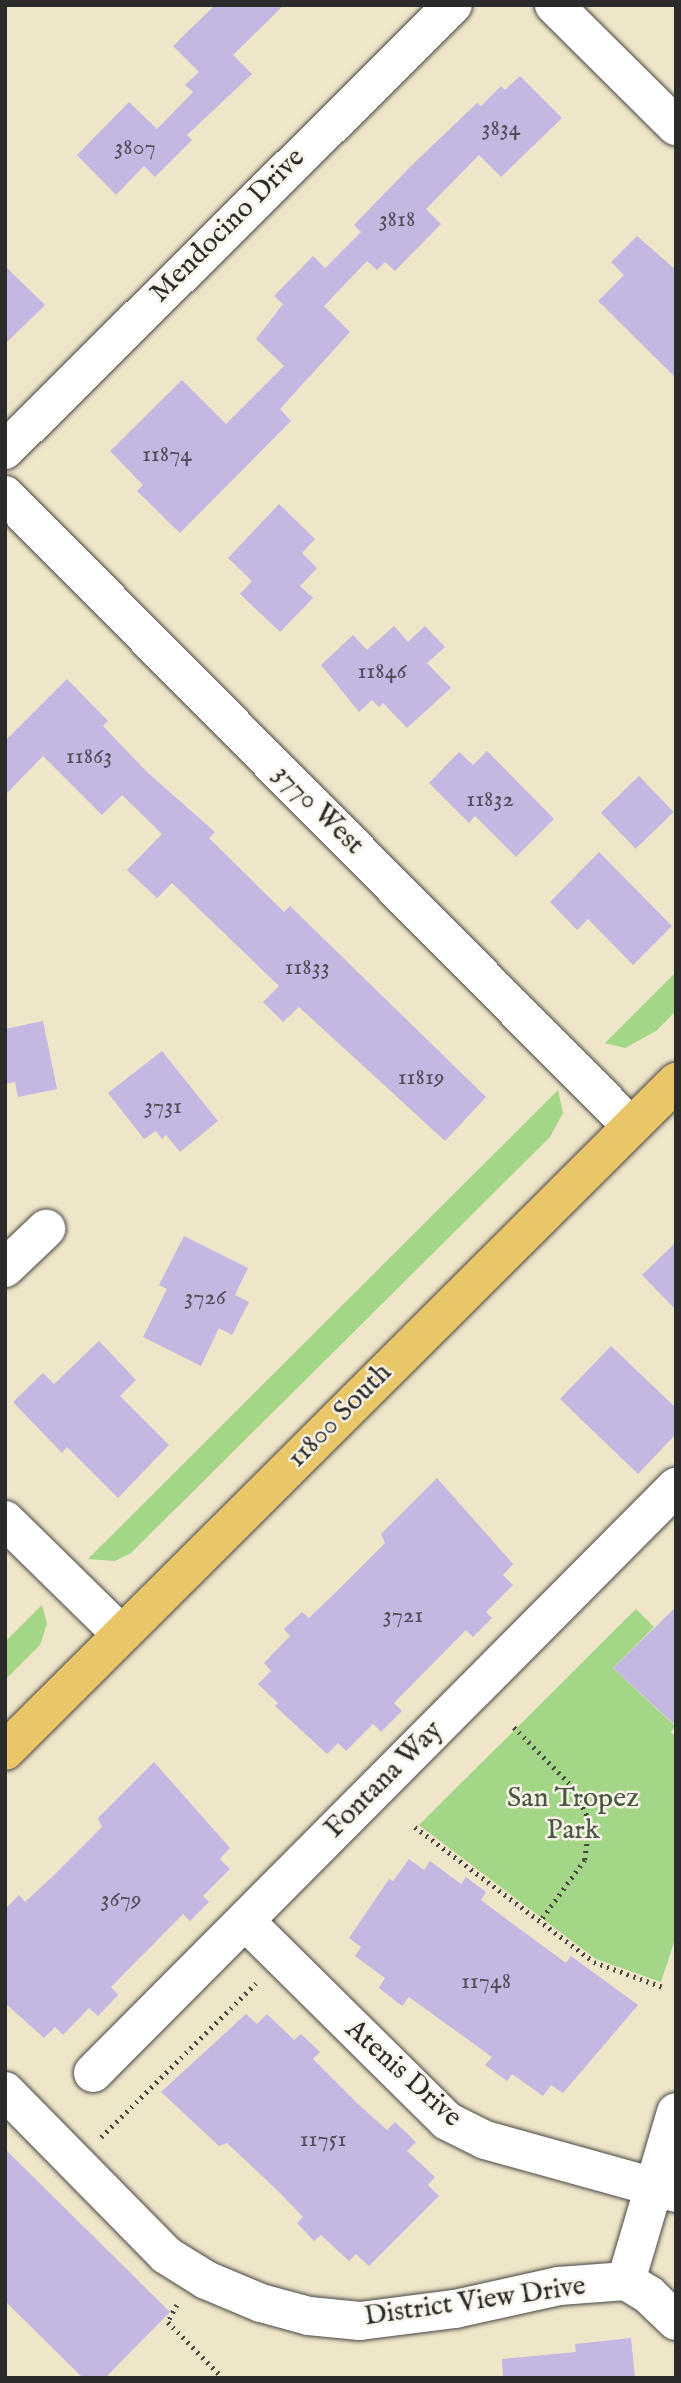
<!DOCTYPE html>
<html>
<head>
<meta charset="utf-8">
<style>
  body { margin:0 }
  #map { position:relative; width:681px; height:2383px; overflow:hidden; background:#efe5c9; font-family:"IM FELL English",serif }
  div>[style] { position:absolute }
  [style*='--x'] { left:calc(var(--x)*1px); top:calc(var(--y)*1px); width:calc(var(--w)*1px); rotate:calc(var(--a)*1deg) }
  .green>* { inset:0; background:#a3d686 }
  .building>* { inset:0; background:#c4b8e2; transform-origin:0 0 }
  .path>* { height:4.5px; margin-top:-2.25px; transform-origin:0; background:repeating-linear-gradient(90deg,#484743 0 2px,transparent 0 7px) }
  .roads { filter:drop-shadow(0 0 2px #484743) drop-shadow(0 0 2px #484743) }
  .minor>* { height:38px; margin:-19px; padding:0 19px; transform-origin:19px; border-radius:19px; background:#fff }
  .major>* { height:38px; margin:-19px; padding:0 19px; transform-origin:19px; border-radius:19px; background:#e9c769 }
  span { translate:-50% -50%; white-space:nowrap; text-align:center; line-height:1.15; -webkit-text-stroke:5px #f7f3e8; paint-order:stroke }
  .number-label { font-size:24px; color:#514e59 }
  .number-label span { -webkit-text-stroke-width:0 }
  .street-label { font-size:28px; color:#2b2b2b }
  .park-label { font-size:28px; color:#495642 }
  .frame { position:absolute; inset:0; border:7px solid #2b2b2b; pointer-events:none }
</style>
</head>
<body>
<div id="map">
  <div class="green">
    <i style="clip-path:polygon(676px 972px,676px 1011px,656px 1031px,625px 1048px,605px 1043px)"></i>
    <i style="clip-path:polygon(558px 1090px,563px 1113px,550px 1137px,131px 1553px,115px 1561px,88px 1559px)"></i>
    <i style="clip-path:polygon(42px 1605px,47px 1624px,40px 1645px,5px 1680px,5px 1642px)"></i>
    <i style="clip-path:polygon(636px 1609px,654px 1627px,613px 1668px,675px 1726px,671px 1732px,676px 1737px,676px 1936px,661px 1982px,596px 1959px,419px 1825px)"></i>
  </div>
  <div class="building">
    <i style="clip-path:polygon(215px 5px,284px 5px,233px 55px,252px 74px,187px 135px,192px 140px,155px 177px,144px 166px,116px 195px,77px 155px,129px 102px,157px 129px,193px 92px,185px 85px,199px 72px,173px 46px)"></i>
    <i style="clip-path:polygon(520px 76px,562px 118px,501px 177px,479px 155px,426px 209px,441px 224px,395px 271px,385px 262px,377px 270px,367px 261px,324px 306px,350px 332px,280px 409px,291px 421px,180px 533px,137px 491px,143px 485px,110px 451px,182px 380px,226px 424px,284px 366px,256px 339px,283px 304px,274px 296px,313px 256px,325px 268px,361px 232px,354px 225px,413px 164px,477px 103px,481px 106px,501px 86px,505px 90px)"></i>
    <i style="clip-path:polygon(637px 236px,676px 270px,676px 378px,598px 301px,624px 275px,611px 262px)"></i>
    <i style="clip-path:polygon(5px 266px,45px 305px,5px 344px)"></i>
    <i style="clip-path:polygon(279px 504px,315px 539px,302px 553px,317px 568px,300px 586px,313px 598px,280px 632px,240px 594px,252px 581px,228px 558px)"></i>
    <i style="clip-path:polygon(394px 626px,408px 642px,425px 626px,445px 647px,427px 663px,451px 688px,407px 728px,383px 703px,379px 707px,372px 700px,359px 712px,321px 665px,353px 635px,367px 650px)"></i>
    <i style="clip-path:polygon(67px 679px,108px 721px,103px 726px,147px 772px,215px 832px,209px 838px,284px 912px,290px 906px,486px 1097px,445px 1141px,299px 1007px,283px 1022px,263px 1002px,279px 986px,172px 883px,157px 898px,127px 870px,162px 834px,122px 795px,102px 815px,43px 756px,5px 795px,5px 741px)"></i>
    <i style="clip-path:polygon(487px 751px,554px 819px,516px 857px,475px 816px,469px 823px,429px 783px,459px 752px,473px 765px)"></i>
    <i style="left:639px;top:776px;width:50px;height:53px;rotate:46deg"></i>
    <i style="clip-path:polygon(599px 852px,672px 926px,633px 965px,588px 919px,577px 930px,550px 902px)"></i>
    <i style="clip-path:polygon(43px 1021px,57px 1089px,18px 1097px,15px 1082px,5px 1084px,5px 1029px)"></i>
    <i style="clip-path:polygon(162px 1051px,218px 1121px,180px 1152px,166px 1135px,162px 1139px,156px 1131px,144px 1139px,108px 1093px)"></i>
    <i style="clip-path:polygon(184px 1236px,248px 1268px,235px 1295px,249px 1302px,232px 1335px,219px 1328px,201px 1366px,143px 1337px,167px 1289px,159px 1285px)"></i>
    <i style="clip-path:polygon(676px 1242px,676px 1310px,642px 1275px)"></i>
    <i style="clip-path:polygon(99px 1341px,136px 1380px,120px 1396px,169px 1445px,118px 1498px,67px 1447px,62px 1453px,13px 1402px,43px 1373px,54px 1384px)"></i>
    <i style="clip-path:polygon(611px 1346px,676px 1408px,676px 1434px,638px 1474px,560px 1399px)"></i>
    <i style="clip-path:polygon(437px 1478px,513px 1564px,503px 1575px,513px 1585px,486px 1612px,492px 1618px,473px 1637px,466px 1630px,394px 1703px,402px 1711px,381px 1732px,373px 1724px,346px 1751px,338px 1743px,327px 1754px,275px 1706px,278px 1703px,258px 1684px,271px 1671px,264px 1663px,290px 1636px,284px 1629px,302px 1612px,309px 1618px,335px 1593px,385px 1543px,381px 1534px)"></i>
    <i style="clip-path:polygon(676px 1607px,676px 1726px,613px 1668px)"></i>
    <i style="clip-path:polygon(154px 1762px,230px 1848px,220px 1859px,230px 1869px,203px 1896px,209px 1902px,190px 1921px,183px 1914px,111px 1987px,118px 1995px,98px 2016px,89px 2008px,63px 2035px,55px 2027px,44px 2038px,5px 2003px,5px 1909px,19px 1895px,25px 1902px,52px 1877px,102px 1827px,98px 1818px)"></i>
    <i style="clip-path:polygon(409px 1859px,424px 1870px,430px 1861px,461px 1884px,466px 1877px,486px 1892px,481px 1900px,509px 1921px,566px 1963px,571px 1956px,638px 2005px,563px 2093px,551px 2085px,543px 2096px,512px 2074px,507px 2081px,485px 2065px,492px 2057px,438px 2018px,409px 1997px,402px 2006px,379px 1988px,385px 1978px,355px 1956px,361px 1947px,349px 1938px,389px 1879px,393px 1881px)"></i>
    <i style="clip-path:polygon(246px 2014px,257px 2024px,267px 2014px,294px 2040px,301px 2034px,320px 2052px,313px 2059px,360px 2106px,387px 2130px,395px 2122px,416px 2142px,407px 2151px,435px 2177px,428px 2185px,439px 2196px,369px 2266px,356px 2254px,349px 2261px,321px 2235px,314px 2241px,297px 2223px,303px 2217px,278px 2191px,227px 2143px,219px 2146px,161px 2092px)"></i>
    <i style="clip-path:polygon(5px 2149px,170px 2312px,105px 2378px,83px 2378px,5px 2301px)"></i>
    <i style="clip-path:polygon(631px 2338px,635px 2378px,503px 2378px,502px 2359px,576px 2352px,575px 2344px)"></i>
  </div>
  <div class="path">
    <i style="--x:514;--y:1727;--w:86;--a:45.5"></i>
    <i style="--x:574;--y:1788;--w:38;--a:65"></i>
    <i style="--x:590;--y:1823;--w:37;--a:98"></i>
    <i style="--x:585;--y:1860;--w:77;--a:126"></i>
    <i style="--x:415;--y:1827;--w:224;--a:37"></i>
    <i style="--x:594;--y:1962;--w:73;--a:19.9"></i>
    <i style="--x:101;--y:2137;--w:218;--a:-44.8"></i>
    <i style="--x:177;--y:2305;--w:19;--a:118"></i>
    <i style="--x:168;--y:2322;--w:78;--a:45.5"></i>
  </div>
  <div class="roads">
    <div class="minor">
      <i style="--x:554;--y:5;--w:172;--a:44.8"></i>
      <i style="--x:5;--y:450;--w:631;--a:-44.81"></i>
      <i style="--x:5;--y:495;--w:889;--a:45.23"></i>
      <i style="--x:5;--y:1268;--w:57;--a:-43.6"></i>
      <i style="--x:5;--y:1520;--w:163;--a:44.5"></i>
      <i style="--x:245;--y:1921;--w:284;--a:44.7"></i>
      <i style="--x:447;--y:2121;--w:42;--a:26.6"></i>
      <i style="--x:485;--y:2140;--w:198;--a:15.5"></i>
      <i style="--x:93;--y:2073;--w:827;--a:-45.15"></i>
      <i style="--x:5;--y:2091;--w:230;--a:45.5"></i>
      <i style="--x:166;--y:2255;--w:47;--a:32"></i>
      <i style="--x:206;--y:2280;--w:60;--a:22.7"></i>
      <i style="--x:261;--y:2303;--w:50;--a:15.2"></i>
      <i style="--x:309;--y:2316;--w:51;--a:5.6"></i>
      <i style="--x:360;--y:2321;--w:96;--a:-7.2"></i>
      <i style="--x:455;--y:2309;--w:107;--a:-12.5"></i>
      <i style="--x:559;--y:2286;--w:67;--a:-4.3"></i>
      <i style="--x:626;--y:2281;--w:27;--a:31"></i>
      <i style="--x:649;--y:2295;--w:37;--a:44"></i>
      <i style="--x:626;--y:2281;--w:176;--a:-73.5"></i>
    </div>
    <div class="major">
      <i style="--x:5;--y:1751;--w:948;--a:-44.91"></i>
    </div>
  </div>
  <div class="number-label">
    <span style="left:501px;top:129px">3834</span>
    <span style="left:135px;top:148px">3807</span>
    <span style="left:397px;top:220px">3818</span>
    <span style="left:167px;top:455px">11874</span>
    <span style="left:382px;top:672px">11846</span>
    <span style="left:89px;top:757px">11863</span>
    <span style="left:490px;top:800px">11832</span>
    <span style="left:307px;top:968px">11833</span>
    <span style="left:421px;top:1078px">11819</span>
    <span style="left:163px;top:1107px">3731</span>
    <span style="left:205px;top:1298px">3726</span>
    <span style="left:403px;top:1616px">3721</span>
    <span style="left:121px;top:1900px">3679</span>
    <span style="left:486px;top:1982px">11748</span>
    <span style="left:323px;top:2140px">11751</span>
  </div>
  <div class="street-label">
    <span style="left:228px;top:226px;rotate:-45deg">Mendocino Drive</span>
    <span style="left:318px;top:810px;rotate:45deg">3770 West</span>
    <span style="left:340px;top:1416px;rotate:-45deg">11800 South</span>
    <span style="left:384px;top:1780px;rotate:-45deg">Fontana Way</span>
    <span style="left:403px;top:2074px;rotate:42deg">Atenis Drive</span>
    <span style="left:475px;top:2302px;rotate:-8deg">District View Drive</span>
  </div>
  <div class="park-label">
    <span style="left:573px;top:1815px">San Tropez<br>Park</span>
  </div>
  <div class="frame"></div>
</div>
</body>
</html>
